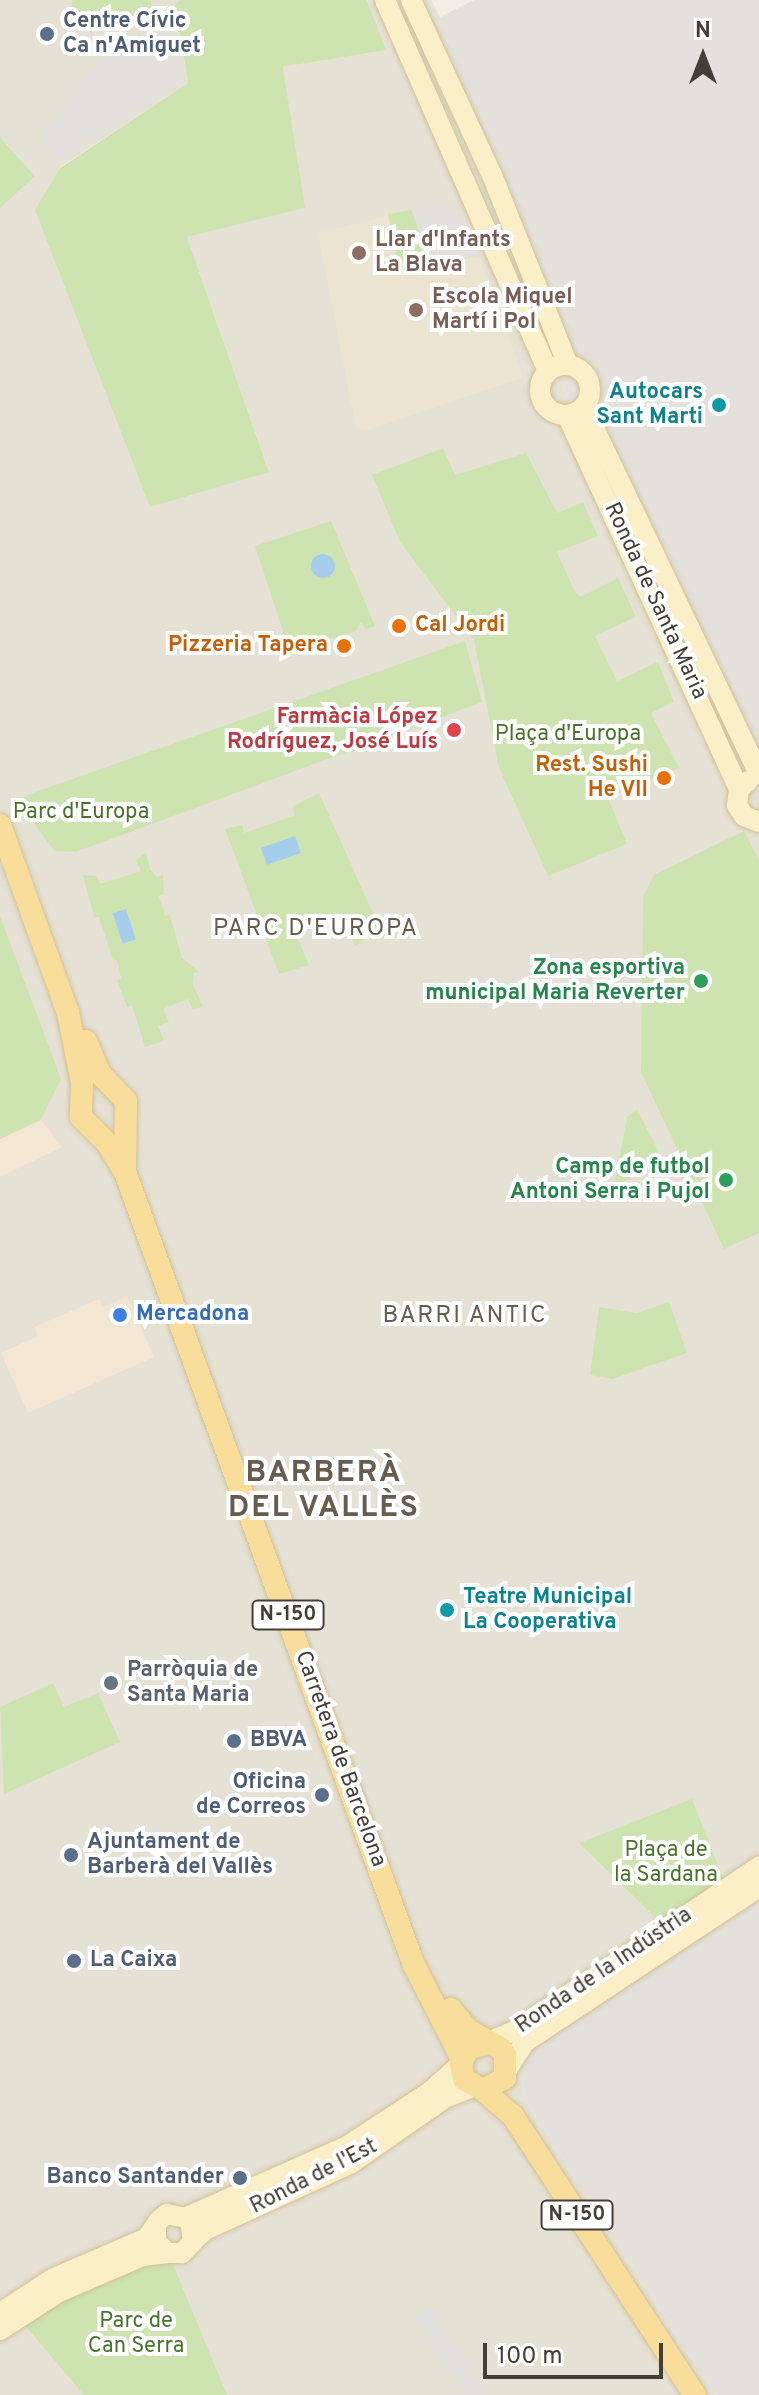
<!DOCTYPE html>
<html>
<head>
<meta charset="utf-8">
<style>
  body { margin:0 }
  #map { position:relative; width:759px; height:2395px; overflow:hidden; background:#f2efe6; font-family:Overpass,sans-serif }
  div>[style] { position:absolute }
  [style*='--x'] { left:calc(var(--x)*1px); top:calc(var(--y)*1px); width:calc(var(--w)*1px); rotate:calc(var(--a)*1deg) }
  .residential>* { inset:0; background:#e6e1d5 }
  .commercial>* { inset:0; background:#f3e6d2 }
  .industrial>* { inset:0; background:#e4e0db }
  .education>* { inset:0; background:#eae4d1 }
  .green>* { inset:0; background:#cde4b1; transform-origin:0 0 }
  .parking>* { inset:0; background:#e3e1de; transform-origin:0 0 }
  .water>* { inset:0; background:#a6ceec; transform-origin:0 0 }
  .round { border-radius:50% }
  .roads { filter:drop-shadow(0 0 2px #cfc298) drop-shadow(0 0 2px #cfc298) }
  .secondary>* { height:20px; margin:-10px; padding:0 10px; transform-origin:10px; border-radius:10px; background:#fbefc7 }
  .secondary>.ring { margin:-10px; padding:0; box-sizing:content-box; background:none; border:20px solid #fbefc7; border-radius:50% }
  .primary>* { height:22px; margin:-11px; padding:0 11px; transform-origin:11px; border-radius:11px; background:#f8de9a }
  .dots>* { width:22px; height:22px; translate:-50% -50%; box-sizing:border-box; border:4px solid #fff; border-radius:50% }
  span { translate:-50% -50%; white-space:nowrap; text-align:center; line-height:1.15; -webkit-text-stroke:8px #fff; paint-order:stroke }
  .shield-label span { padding:2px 6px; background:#fff; border:2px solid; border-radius:6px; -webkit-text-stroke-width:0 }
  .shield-label { font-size:20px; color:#443f36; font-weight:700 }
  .service-label { font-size:22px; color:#4e5e75; font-weight:700 }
  .left { translate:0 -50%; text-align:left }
  .right { translate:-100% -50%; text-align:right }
  .education-label { font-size:22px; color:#785e54; font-weight:700 }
  .culture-label { font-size:22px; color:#0d838f; font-weight:700 }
  .street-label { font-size:22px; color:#443f36 }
  .food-label { font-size:22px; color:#c56008; font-weight:700 }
  .health-label { font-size:22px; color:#be3a42; font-weight:700 }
  .park-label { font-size:22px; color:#47732d }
  .leisure-label { font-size:22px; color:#27864d; font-weight:700 }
  .shop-label { font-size:22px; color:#366cbe; font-weight:700 }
  .worship-label { font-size:22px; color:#5b616d; font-weight:700 }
  .neighbourhood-label { font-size:24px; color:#675d4e; letter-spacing:2px }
  .district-label { font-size:30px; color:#675d4e; font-weight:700; letter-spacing:2px }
  .north { position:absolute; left:663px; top:16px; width:80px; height:80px; -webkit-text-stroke:6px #fff; paint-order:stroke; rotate:0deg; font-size:22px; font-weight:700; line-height:32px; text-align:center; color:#443f36 }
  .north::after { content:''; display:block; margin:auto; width:28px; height:36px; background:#443f36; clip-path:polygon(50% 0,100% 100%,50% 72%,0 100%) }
  .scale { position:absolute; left:483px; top:2343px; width:180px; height:36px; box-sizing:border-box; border:4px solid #443f36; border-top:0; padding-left:10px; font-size:24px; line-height:28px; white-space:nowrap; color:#443f36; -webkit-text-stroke:6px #fff; paint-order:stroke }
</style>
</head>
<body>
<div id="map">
  <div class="residential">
    <i style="clip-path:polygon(0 0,181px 0,175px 5px,188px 83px,60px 167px,269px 471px,187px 237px,304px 208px,283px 67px,385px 50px,367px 0,431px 0,440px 17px,421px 44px,565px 388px,759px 803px,759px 1876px,520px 2072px,527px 2103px,716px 2395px,0 2395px)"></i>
  </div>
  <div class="commercial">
    <i style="clip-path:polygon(41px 1120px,62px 1147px,0 1177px,0 1139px)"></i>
    <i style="clip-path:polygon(127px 1296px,154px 1357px,28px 1413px,1px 1353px,38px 1336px,34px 1327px,99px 1299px,103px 1307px)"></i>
  </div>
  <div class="industrial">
    <i style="clip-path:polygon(474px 0,759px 0,759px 803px,565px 388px,421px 44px,440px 17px)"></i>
    <i style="clip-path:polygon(759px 1889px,759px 2395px,716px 2395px,527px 2103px,520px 2072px,530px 2048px)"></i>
  </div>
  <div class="education">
    <i style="clip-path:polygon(412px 210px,431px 266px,479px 256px,523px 378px,368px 430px,356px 428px,318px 233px)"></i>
  </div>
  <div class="green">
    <i style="left:72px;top:0;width:79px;height:19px"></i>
    <i style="clip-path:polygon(181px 0,367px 0,386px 50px,283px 67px,305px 208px,187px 237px,269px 472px,150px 507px,35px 210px,60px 168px,188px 83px,175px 4px)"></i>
    <i style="clip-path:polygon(0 138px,35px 176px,0 208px)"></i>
    <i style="clip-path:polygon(412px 210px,431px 266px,400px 273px,388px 214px)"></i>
    <i style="clip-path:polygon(443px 448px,455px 475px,526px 453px,557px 513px,583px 502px,598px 536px,557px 552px,574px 590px,580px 597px,618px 578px,636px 617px,595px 636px,617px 681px,658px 662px,674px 702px,651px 713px,679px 768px,608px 798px,627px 844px,548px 876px,499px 768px,474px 640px,400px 542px,372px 475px)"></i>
    <i style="clip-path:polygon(331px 521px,375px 626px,366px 629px,361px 622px,356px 631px,326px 640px,324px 636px,290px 653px,255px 546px)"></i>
    <i style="clip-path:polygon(465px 641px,482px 702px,76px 852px,54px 851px,36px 826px,24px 796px)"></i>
    <i style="clip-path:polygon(319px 793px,380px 929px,355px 946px,343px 917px,336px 917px,300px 933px,298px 939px,309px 965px,279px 974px,225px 829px,242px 825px,244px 833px,294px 816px,293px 806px)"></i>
    <i style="clip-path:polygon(744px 831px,759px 861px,759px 1233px,724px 1249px,641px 1072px,643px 897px,654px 875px)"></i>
    <i style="clip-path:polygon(146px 852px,150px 869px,157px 877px,163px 875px,164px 894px,159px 896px,165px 916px,170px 915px,182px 958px,199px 972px,194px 973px,193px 985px,203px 1006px,193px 1010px,188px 999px,163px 1009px,169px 1022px,158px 1026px,164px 1041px,145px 1047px,132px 1005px,127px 1007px,117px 980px,121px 978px,117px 960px,113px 960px,99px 917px,94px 917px,83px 875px,97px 876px,100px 884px,141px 871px,136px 860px)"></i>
    <i style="clip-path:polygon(0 916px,61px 1079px,41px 1120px,0 1139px)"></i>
    <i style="clip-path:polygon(637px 1109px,663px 1160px,614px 1187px,627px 1117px)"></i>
    <i style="clip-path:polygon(669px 1302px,687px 1353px,612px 1379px,590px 1375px,599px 1307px,637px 1313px)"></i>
    <i style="clip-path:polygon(53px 1683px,64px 1707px,98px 1693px,120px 1742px,4px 1794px,0 1707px)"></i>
    <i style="clip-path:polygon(692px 1799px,724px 1880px,661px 1923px,579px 1843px)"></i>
    <i style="clip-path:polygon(151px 2261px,172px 2262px,227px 2395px,84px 2395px,23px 2323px,62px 2298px)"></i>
  </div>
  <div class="parking">
    <i style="clip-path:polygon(171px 29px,182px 81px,61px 159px,44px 145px,44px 132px,101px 62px)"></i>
    <i style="clip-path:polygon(443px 204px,459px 212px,479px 256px,431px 266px,412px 210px)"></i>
    <i style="clip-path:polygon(656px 1993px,686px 2037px,709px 2021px,720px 2036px,674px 2055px,567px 2126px,558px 2113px,659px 2045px,636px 2010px)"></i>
    <i style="left:429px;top:2308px;width:105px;height:18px;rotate:56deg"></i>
  </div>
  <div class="water">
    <i class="round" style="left:311px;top:554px;width:24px;height:24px"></i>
    <i style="left:295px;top:836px;width:18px;height:36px;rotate:71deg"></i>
    <i style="left:126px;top:909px;width:32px;height:14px;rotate:72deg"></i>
  </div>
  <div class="roads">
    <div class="secondary">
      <i style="--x:385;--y:0;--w:405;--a:66.3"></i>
      <i style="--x:411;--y:0;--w:193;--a:65.2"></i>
      <i style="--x:492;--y:175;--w:205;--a:68.2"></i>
      <i class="ring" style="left:540px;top:365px;width:30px;height:30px"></i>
      <i style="--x:584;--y:407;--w:407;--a:64.5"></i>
      <i style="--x:567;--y:415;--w:412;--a:65.3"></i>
      <i style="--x:748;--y:781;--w:12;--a:138"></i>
      <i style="--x:739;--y:789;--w:16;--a:97"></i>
      <i style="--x:737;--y:805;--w:13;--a:58"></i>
      <i style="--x:744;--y:816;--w:16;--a:22"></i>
      <i style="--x:487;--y:2043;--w:32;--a:-24"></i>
      <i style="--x:516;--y:2030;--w:293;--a:-33.9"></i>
      <i style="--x:508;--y:2068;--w:31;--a:-57"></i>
      <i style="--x:525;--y:2042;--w:281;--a:-33.5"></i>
      <i style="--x:187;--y:2217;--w:175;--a:-23.9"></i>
      <i style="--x:347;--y:2146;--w:100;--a:-33.2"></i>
      <i style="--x:431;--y:2091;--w:40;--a:-42"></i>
      <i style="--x:194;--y:2240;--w:15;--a:-42"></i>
      <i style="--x:205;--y:2230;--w:159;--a:-24.5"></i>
      <i style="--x:350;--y:2164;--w:116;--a:-34.8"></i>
      <i style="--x:445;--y:2098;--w:29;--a:-22"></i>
      <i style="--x:0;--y:2313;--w:62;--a:-33.2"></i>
      <i style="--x:52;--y:2279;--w:103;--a:-23.3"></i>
      <i style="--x:147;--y:2238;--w:22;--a:-56"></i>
      <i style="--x:159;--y:2220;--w:10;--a:-37"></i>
      <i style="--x:167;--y:2214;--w:24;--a:12"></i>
      <i style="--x:190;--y:2219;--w:23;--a:83"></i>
      <i style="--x:193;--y:2242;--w:16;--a:135"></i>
      <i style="--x:182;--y:2253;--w:14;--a:180"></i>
      <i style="--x:168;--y:2253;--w:16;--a:-137"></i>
      <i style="--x:156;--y:2242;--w:17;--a:-90"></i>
      <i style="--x:0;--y:2330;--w:70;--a:-32.8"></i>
      <i style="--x:59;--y:2292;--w:91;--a:-23.2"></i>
      <i style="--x:143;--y:2256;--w:25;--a:-7"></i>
    </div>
    <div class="primary">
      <i style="--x:0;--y:825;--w:200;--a:70.1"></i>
      <i style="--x:68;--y:1013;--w:71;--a:78.7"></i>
      <i style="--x:82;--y:1083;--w:34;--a:92"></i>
      <i style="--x:81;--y:1117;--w:38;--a:45"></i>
      <i style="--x:108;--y:1144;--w:33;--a:59"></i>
      <i style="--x:125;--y:1172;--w:842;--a:69.99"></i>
      <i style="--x:413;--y:1963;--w:108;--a:63"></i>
      <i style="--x:86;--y:1041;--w:36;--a:67"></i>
      <i style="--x:100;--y:1074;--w:37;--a:46"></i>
      <i style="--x:126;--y:1101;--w:67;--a:90.9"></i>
      <i style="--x:451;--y:2009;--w:27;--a:51"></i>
      <i style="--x:468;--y:2030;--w:37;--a:29"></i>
      <i style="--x:500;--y:2048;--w:9;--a:54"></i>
      <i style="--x:505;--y:2055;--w:23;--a:90"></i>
      <i style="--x:505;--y:2078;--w:25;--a:151"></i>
      <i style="--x:483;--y:2090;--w:22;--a:-150"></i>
      <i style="--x:464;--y:2079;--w:15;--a:-101"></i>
      <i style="--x:461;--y:2064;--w:17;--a:-65"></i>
      <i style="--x:468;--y:2049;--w:20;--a:-18"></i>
      <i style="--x:483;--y:2090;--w:40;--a:41"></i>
      <i style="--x:513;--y:2116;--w:333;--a:56.9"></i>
    </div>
  </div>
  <div class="dots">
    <i style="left:47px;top:34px;background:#5c6f8a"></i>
    <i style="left:359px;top:253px;background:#8d6e63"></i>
    <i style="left:416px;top:310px;background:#8d6e63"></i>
    <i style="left:719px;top:405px;background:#0f9aa8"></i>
    <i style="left:399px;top:626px;background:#e8710a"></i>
    <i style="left:344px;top:646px;background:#e8710a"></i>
    <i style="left:454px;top:730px;background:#e0444e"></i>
    <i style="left:664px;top:778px;background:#e8710a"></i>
    <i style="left:701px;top:981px;background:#2e9e5b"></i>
    <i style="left:726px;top:1180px;background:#2e9e5b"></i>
    <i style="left:120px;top:1315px;background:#3f7fe0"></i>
    <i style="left:447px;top:1610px;background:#0f9aa8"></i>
    <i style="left:111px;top:1683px;background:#6b7280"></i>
    <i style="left:234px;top:1741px;background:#5c6f8a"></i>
    <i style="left:322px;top:1795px;background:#5c6f8a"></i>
    <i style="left:71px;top:1855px;background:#5c6f8a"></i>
    <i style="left:74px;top:1961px;background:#5c6f8a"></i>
    <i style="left:240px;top:2178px;background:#5c6f8a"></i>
  </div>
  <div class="shield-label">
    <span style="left:288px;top:1615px">N-150</span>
    <span style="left:577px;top:2215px">N-150</span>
  </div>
  <div class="service-label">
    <span class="left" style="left:63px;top:34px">Centre Cívic<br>Ca n'Amiguet</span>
    <span class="left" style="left:250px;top:1741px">BBVA</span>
    <span class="right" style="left:306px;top:1795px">Oficina<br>de Correos</span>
    <span class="left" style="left:87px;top:1855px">Ajuntament de<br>Barberà del Vallès</span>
    <span class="left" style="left:90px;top:1961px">La Caixa</span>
    <span class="right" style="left:224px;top:2178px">Banco Santander</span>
  </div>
  <div class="education-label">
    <span class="left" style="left:375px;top:253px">Llar d'Infants<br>La Blava</span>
    <span class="left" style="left:432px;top:310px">Escola Miquel<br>Martí i Pol</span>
  </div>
  <div class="culture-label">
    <span class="right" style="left:703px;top:405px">Autocars<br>Sant Marti</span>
    <span class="left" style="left:463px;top:1610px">Teatre Municipal<br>La Cooperativa</span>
  </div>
  <div class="street-label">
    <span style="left:655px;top:601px;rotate:65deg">Ronda de Santa Maria</span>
    <span style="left:340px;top:1759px;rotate:70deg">Carretera de Barcelona</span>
    <span style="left:604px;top:1971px;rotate:-34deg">Ronda de la Indústria</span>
    <span style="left:314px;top:2177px;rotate:-27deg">Ronda de l'Est</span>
  </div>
  <div class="food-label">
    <span class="left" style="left:415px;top:626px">Cal Jordi</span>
    <span class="right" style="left:328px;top:646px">Pizzeria Tapera</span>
    <span class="right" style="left:648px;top:778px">Rest. Sushi<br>He VII</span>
  </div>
  <div class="health-label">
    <span class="right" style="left:438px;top:730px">Farmàcia López<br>Rodríguez, José Luís</span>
  </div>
  <div class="park-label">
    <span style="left:568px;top:735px">Plaça d'Europa</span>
    <span style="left:81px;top:813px">Parc d'Europa</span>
    <span style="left:666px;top:1863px">Plaça de<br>la Sardana</span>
    <span style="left:136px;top:2334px">Parc de<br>Can Serra</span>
  </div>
  <div class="leisure-label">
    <span class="right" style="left:685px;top:981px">Zona esportiva<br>municipal Maria Reverter</span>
    <span class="right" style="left:710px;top:1180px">Camp de futbol<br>Antoni Serra i Pujol</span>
  </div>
  <div class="shop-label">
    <span class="left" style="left:136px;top:1315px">Mercadona</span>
  </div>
  <div class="worship-label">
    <span class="left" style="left:127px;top:1683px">Parròquia de<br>Santa Maria</span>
  </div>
  <div class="neighbourhood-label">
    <span style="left:316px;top:930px">PARC D'EUROPA</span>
    <span style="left:465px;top:1317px">BARRI ANTIC</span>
  </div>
  <div class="district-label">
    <span style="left:324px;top:1491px">BARBERÀ<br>DEL VALLÈS</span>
  </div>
  <div class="north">N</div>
  <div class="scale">100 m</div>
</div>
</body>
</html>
